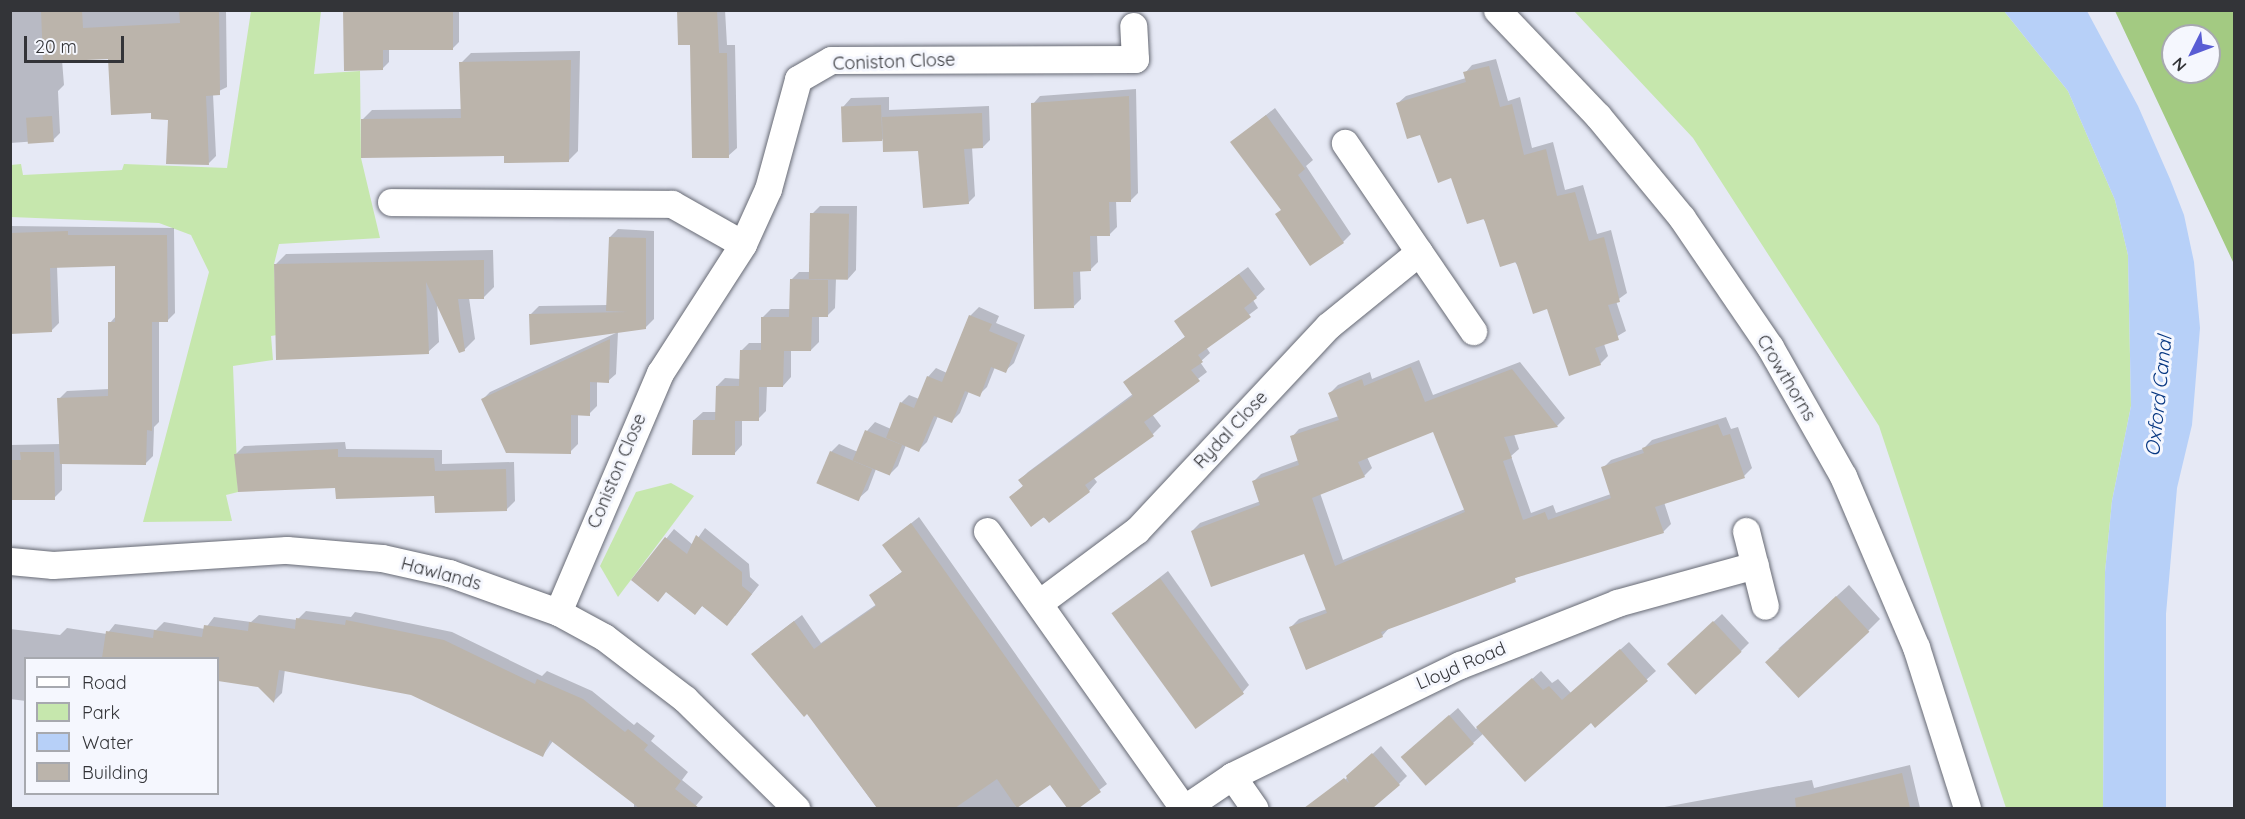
<!DOCTYPE html>
<html>
<head>
<meta charset="utf-8">
<style>
  body { margin:0 }
  #map { position:relative; width:2245px; height:819px; overflow:hidden; background:#e6e9f5; font-family:Quicksand,sans-serif }
  div>[style] { position:absolute }
  [style*='--x'] { left:calc(var(--x)*1px); top:calc(var(--y)*1px); width:calc(var(--w)*1px); rotate:calc(var(--a)*1deg) }
  .green>* { inset:0; background:#c6e7ad }
  .forest>* { inset:0; background:#a3ca82 }
  .water>* { inset:0; background:#b7d0f8 }
  .shadow>* { inset:0; background:#0003 }
  .building>* { inset:0; background:#bbb4ab; transform-origin:0 0 }
  .roads { filter:drop-shadow(0 0 2px #676a74) drop-shadow(0 0 2px #676a74) }
  .street>* { height:27px; margin:-13.5px; padding:0 13.5px; transform-origin:13.5px; border-radius:13.5px; background:#fff }
  span { translate:-50% -50%; white-space:nowrap; text-align:center; line-height:1.15; -webkit-text-stroke:6px #f5f7fe; paint-order:stroke }
  .street-label { font-size:18px; color:#333438 }
  .water-label { font-size:20px; color:#073782; font-style:italic }
  .frame { position:absolute; inset:0; border:12px solid #333438; pointer-events:none }
  .legend { position:absolute; left:24px; top:657px; width:195px; height:138px; box-sizing:border-box; background:#f5f7fe; border:2px solid #a7a9af; margin:0; padding:8px 10px; list-style:none; font-size:18px; color:#333438 }
  .legend li { display:flex; align-items:center; gap:12px; height:30px }
  .legend b { width:30px; border:2px solid #a7a9af }
  .north { position:absolute; left:2161px; top:24px; width:60px; height:60px; box-sizing:border-box; background:#f5f7fe; border:2px solid #a7a9af; border-radius:50%; rotate:228deg; font-size:16px; font-weight:700; line-height:24px; text-align:center; color:#333438 }
  .north::after { content:''; display:block; margin:auto; width:21px; height:27px; background:#595dd4; clip-path:polygon(50% 0,100% 100%,50% 72%,0 100%) }
  .scale { position:absolute; left:24px; top:36px; width:100px; height:27px; box-sizing:border-box; border:3px solid #333438; border-top:0; padding-left:8px; font-size:18px; line-height:21px; white-space:nowrap; color:#333438; -webkit-text-stroke:4px #f5f7fe; paint-order:stroke }
</style>
</head>
<body>
<div id="map">
  <div class="green">
    <i style="clip-path:polygon(251px 11px,321px 11px,314px 74px,360px 71px,361px 158px,380px 238px,279px 244px,274px 264px,277px 335px,271px 336px,273px 360px,233px 366px,238px 492px,226px 495px,232px 521px,143px 522px,209px 272px,191px 235px,159px 223px,11px 217px,11px 165px,21px 164px,23px 175px,122px 170px,124px 164px,227px 168px)"></i>
    <i style="clip-path:polygon(1574px 11px,2004px 11px,2068px 91px,2115px 200px,2128px 255px,2131px 406px,2112px 501px,2105px 572px,2103px 808px,2006px 808px,1879px 426px,1693px 138px)"></i>
    <i style="clip-path:polygon(671px 483px,694px 496px,618px 597px,600px 566px,636px 492px)"></i>
  </div>
  <div class="forest">
    <i style="clip-path:polygon(evenodd,2115px 11px,2234px 11px,2234px 264px,2115px 11px,2173px 36px,2209px 36px,2209px 72px,2173px 72px,2173px 36px)"></i>
  </div>
  <div class="water">
    <i style="clip-path:polygon(2004px 11px,2087px 11px,2138px 106px,2170px 179px,2184px 215px,2194px 262px,2200px 328px,2192px 425px,2177px 488px,2166px 614px,2166px 808px,2103px 808px,2105px 572px,2112px 501px,2131px 406px,2128px 255px,2115px 200px,2068px 91px)"></i>
  </div>
  <div class="shadow">
    <i style="clip-path:polygon(10px 10px,226px 10px,227px 87px,213px 94px,216px 156px,209px 163px,169px 119px,152px 111px,110px 57px,62px 60px,64px 85px,58px 91px,60px 133px,53px 140px,10px 143px)"></i>
    <i style="clip-path:polygon(344px 10px,459px 10px,459px 42px,452px 49px,389px 49px,389px 62px,382px 69px)"></i>
    <i style="clip-path:polygon(679px 10px,725px 10px,727px 45px,735px 45px,737px 148px,728px 156px)"></i>
    <i style="clip-path:polygon(897px 10px,925px 10px,897px 12px)"></i>
    <i style="clip-path:polygon(580px 51px,578px 151px,568px 161px,505px 155px,362px 120px,372px 110px,462px 109px,461px 63px,471px 53px)"></i>
    <i style="clip-path:polygon(1496px 59px,1508px 101px,1520px 97px,1532px 148px,1553px 142px,1565px 190px,1583px 185px,1597px 234px,1611px 230px,1627px 293px,1616px 301px,1626px 331px,1604px 344px,1608px 356px,1600px 364px,1548px 307px,1398px 103px,1406px 96px,1466px 78px,1465px 73px,1472px 65px)"></i>
    <i style="clip-path:polygon(1136px 89px,1138px 193px,1131px 200px,1116px 200px,1117px 227px,1109px 235px,1097px 235px,1098px 262px,1090px 270px,1080px 270px,1081px 299px,1074px 306px,1033px 104px,1040px 96px)"></i>
    <i style="clip-path:polygon(889px 97px,889px 110px,989px 106px,990px 140px,983px 147px,972px 147px,975px 196px,968px 203px,920px 149px,884px 137px,882px 140px,843px 107px,851px 98px)"></i>
    <i style="clip-path:polygon(1275px 108px,1313px 160px,1306px 166px,1351px 234px,1343px 242px,1282px 209px,1232px 142px)"></i>
    <i style="clip-path:polygon(820px 206px,857px 206px,856px 270px,848px 279px,836px 278px,835px 308px,827px 316px,819px 316px,819px 342px,811px 350px,791px 350px,791px 377px,783px 386px,767px 385px,766px 411px,758px 419px,742px 419px,742px 445px,734px 454px,694px 420px,703px 412px,717px 412px,717px 386px,725px 378px,741px 379px,741px 351px,749px 343px,762px 343px,763px 317px,771px 309px,791px 309px,791px 280px,799px 272px,811px 272px,812px 214px)"></i>
    <i style="clip-path:polygon(10px 226px,174px 228px,175px 313px,167px 321px,159px 321px,159px 422px,154px 427px,153px 456px,145px 464px,62px 462px,62px 490px,54px 498px,10px 499px,10px 445px,61px 444px,59px 399px,67px 391px,110px 389px,110px 323px,117px 315px,117px 264px,57px 266px,59px 323px,51px 331px,10px 332px)"></i>
    <i style="clip-path:polygon(618px 229px,654px 231px,654px 319px,646px 327px,531px 314px,539px 306px,608px 305px,610px 237px)"></i>
    <i style="clip-path:polygon(493px 250px,494px 287px,484px 297px,469px 298px,475px 339px,464px 350px,437px 302px,439px 342px,428px 352px,276px 264px,286px 254px)"></i>
    <i style="clip-path:polygon(1248px 267px,1265px 289px,1253px 300px,1258px 308px,1206px 347px,1210px 353px,1200px 362px,1207px 372px,1152px 414px,1161px 426px,1153px 434px,1093px 477px,1097px 482px,1089px 491px,1049px 521px,1011px 497px,1024px 485px,1020px 480px,1028px 472px,1133px 394px,1125px 382px,1186px 336px,1176px 321px)"></i>
    <i style="clip-path:polygon(979px 307px,999px 316px,996px 323px,1025px 335px,1014px 363px,1005px 371px,995px 367px,987px 387px,979px 395px,969px 391px,960px 413px,952px 421px,938px 416px,927px 442px,919px 450px,906px 445px,898px 466px,890px 474px,876px 469px,868px 490px,859px 498px,831px 452px,839px 444px,858px 452px,867px 431px,875px 422px,891px 429px,901px 403px,909px 395px,919px 399px,928px 377px,936px 368px,947px 373px,970px 316px)"></i>
    <i style="clip-path:polygon(618px 332px,616px 374px,608px 381px,597px 381px,597px 406px,589px 414px,578px 414px,578px 444px,570px 452px,483px 399px,490px 392px)"></i>
    <i style="clip-path:polygon(evenodd,1419px 360px,1433px 395px,1520px 362px,1565px 418px,1557px 426px,1514px 434px,1519px 449px,1511px 456px,1531px 513px,1553px 505px,1556px 513px,1611px 494px,1603px 468px,1611px 460px,1643px 449px,1652px 440px,1726px 417px,1731px 429px,1738px 427px,1752px 468px,1744px 476px,1664px 502px,1671px 524px,1663px 532px,1569px 557px,1390px 627px,1382px 636px,1291px 627px,1299px 619px,1327px 609px,1305px 552px,1192px 531px,1200px 523px,1261px 501px,1253px 482px,1261px 474px,1299px 460px,1292px 437px,1299px 429px,1339px 416px,1330px 393px,1338px 385px,1370px 372px,1372px 379px,1419px 360px,1434px 430px,1465px 509px,1343px 560px,1320px 493px,1364px 476px,1372px 468px,1367px 457px,1434px 430px)"></i>
    <i style="clip-path:polygon(345px 442px,346px 449px,442px 450px,442px 464px,514px 462px,515px 501px,506px 510px,435px 494px,336px 486px,236px 454px,244px 446px)"></i>
    <i style="clip-path:polygon(919px 517px,1107px 784px,1076px 808px,1069px 808px,1050px 783px,1014px 808px,877px 808px,760px 647px,802px 615px,821px 643px,877px 604px,871px 595px,903px 571px,884px 545px)"></i>
    <i style="clip-path:polygon(705px 528px,749px 564px,750px 577px,759px 585px,735px 616px,703px 605px,695px 613px,667px 591px,633px 580px,674px 529px,693px 545px)"></i>
    <i style="clip-path:polygon(1168px 571px,1249px 685px,1242px 693px,1113px 614px)"></i>
    <i style="clip-path:polygon(1849px 585px,1880px 619px,1868px 631px,1778px 649px)"></i>
    <i style="clip-path:polygon(306px 611px,351px 617px,355px 612px,452px 632px,542px 676px,547px 671px,592px 691px,634px 725px,637px 722px,655px 736px,651px 741px,688px 772px,682px 780px,703px 797px,694px 808px,634px 808px,634px 803px,553px 741px,543px 755px,411px 693px,285px 669px,282px 693px,274px 701px,259px 686px,218px 680px,218px 658px,26px 658px,26px 701px,10px 699px,10px 629px,60px 635px,67px 628px,107px 634px,115px 624px,156px 630px,164px 622px,205px 629px,214px 617px,251px 622px,259px 615px,297px 620px)"></i>
    <i style="clip-path:polygon(1722px 614px,1749px 643px,1741px 651px,1677px 656px)"></i>
    <i style="clip-path:polygon(1629px 642px,1656px 671px,1595px 726px,1591px 721px,1484px 733px,1473px 743px,1411px 749px,1458px 708px,1476px 729px,1541px 671px,1552px 683px,1558px 679px,1571px 693px)"></i>
    <i style="clip-path:polygon(1381px 746px,1407px 776px,1399px 784px,1371px 808px,1315px 808px)"></i>
    <i style="clip-path:polygon(1910px 765px,1920px 808px,1659px 808px,1812px 780px,1814px 788px)"></i>
  </div>
  <div class="building">
    <i style="clip-path:polygon(41px 10px,82px 10px,83px 28px,180px 23px,179px 10px,219px 10px,220px 95px,206px 96px,209px 165px,166px 164px,168px 120px,151px 119px,151px 113px,111px 115px,108px 59px,43px 62px)"></i>
    <i style="clip-path:polygon(343px 10px,453px 10px,453px 50px,383px 50px,383px 70px,344px 71px)"></i>
    <i style="clip-path:polygon(677px 10px,717px 10px,719px 53px,727px 53px,729px 158px,692px 158px,690px 45px,678px 45px)"></i>
    <i style="clip-path:polygon(571px 60px,569px 162px,504px 163px,504px 156px,361px 158px,361px 119px,461px 118px,459px 62px)"></i>
    <i style="clip-path:polygon(1489px 66px,1500px 107px,1512px 104px,1524px 155px,1546px 149px,1557px 196px,1575px 192px,1589px 241px,1604px 237px,1620px 302px,1608px 305px,1619px 340px,1595px 348px,1601px 365px,1569px 376px,1547px 309px,1533px 314px,1516px 262px,1500px 267px,1484px 219px,1467px 224px,1451px 178px,1438px 183px,1420px 135px,1407px 139px,1396px 103px,1466px 82px,1463px 72px)"></i>
    <i style="clip-path:polygon(1129px 96px,1131px 202px,1109px 202px,1110px 236px,1090px 236px,1091px 271px,1073px 272px,1074px 308px,1034px 309px,1031px 103px)"></i>
    <i style="left:881px;top:105px;width:36px;height:40px;rotate:88deg"></i>
    <i style="clip-path:polygon(982px 113px,983px 148px,964px 149px,969px 204px,923px 208px,918px 151px,883px 152px,882px 117px)"></i>
    <i style="clip-path:polygon(1266px 115px,1305px 169px,1298px 175px,1344px 243px,1310px 266px,1275px 214px,1281px 210px,1230px 142px)"></i>
    <i style="left:52px;top:116px;width:26px;height:26px;rotate:86deg"></i>
    <i style="left:810px;top:213px;width:39px;height:66px;rotate:1deg"></i>
    <i style="clip-path:polygon(68px 231px,68px 235px,167px 235px,168px 322px,152px 322px,152px 431px,147px 430px,146px 465px,60px 464px,57px 398px,108px 396px,108px 322px,115px 322px,115px 266px,50px 268px,52px 332px,10px 334px,10px 233px)"></i>
    <i style="clip-path:polygon(609px 237px,646px 238px,646px 329px,530px 345px,529px 314px,628px 312px,606px 311px)"></i>
    <i style="clip-path:polygon(484px 260px,484px 299px,458px 299px,465px 351px,459px 353px,426px 282px,429px 354px,276px 360px,274px 264px)"></i>
    <i style="clip-path:polygon(1239px 274px,1257px 298px,1244px 308px,1251px 317px,1198px 355px,1203px 362px,1191px 370px,1200px 381px,1144px 422px,1154px 436px,1085px 485px,1090px 492px,1049px 523px,1044px 517px,1031px 527px,1009px 497px,1023px 486px,1018px 480px,1133px 396px,1123px 382px,1185px 337px,1174px 321px)"></i>
    <i style="clip-path:polygon(790px 279px,828px 280px,828px 317px,812px 317px,811px 351px,784px 351px,783px 387px,755px 387px,759px 387px,759px 421px,735px 421px,735px 455px,692px 455px,693px 420px,715px 420px,716px 386px,739px 386px,740px 350px,761px 350px,761px 317px,803px 317px,789px 317px)"></i>
    <i style="clip-path:polygon(969px 315px,992px 324px,989px 331px,1018px 343px,1006px 373px,991px 367px,980px 397px,965px 391px,952px 423px,924px 412px,934px 416px,919px 452px,886px 438px,900px 402px,914px 408px,927px 376px,942px 382px)"></i>
    <i style="clip-path:polygon(610px 339px,609px 383px,590px 382px,590px 416px,571px 415px,571px 454px,506px 453px,481px 399px)"></i>
    <i style="clip-path:polygon(evenodd,1411px 367px,1425px 402px,1512px 369px,1558px 427px,1504px 437px,1512px 458px,1503px 461px,1523px 520px,1545px 512px,1548px 520px,1611px 498px,1601px 467px,1644px 453px,1642px 448px,1718px 424px,1723px 436px,1730px 434px,1745px 478px,1655px 507px,1664px 533px,1515px 578px,1516px 582px,1381px 632px,1383px 637px,1306px 670px,1289px 627px,1327px 613px,1304px 554px,1211px 587px,1191px 531px,1260px 505px,1252px 481px,1299px 465px,1290px 436px,1339px 420px,1328px 393px,1362px 379px,1364px 386px,1411px 367px,1433px 432px,1465px 512px,1335px 566px,1312px 498px,1365px 477px,1358px 462px,1433px 432px)"></i>
    <i style="left:865px;top:430px;width:40px;height:33px;rotate:22deg"></i>
    <i style="clip-path:polygon(338px 449px,338px 457px,434px 458px,435px 471px,506px 469px,507px 511px,435px 513px,434px 496px,336px 499px,335px 488px,238px 492px,234px 454px)"></i>
    <i style="left:830px;top:451px;width:46px;height:35px;rotate:23deg"></i>
    <i style="clip-path:polygon(20px 452px,54px 452px,55px 500px,10px 500px,10px 460px,21px 460px)"></i>
    <i style="clip-path:polygon(911px 523px,1101px 792px,1079px 808px,1067px 808px,1050px 785px,1017px 808px,997px 779px,955px 808px,877px 808px,807px 714px,804px 717px,751px 654px,794px 621px,814px 649px,876px 606px,869px 595px,902px 572px,882px 545px)"></i>
    <i style="clip-path:polygon(696px 535px,742px 572px,742px 586px,752px 594px,727px 626px,702px 606px,695px 615px,666px 592px,658px 602px,631px 580px,665px 537px,687px 554px)"></i>
    <i style="left:1160px;top:578px;width:143px;height:60px;rotate:54deg"></i>
    <i style="left:1836px;top:596px;width:49px;height:97px;rotate:47deg"></i>
    <i style="clip-path:polygon(296px 618px,345px 625px,346px 620px,444px 640px,535px 684px,537px 679px,583px 699px,625px 732px,628px 729px,648px 745px,644px 750px,681px 781px,675px 789px,699px 808px,639px 808px,550px 740px,543px 757px,411px 695px,279px 670px,274px 703px,258px 687px,218px 681px,218px 658px,102px 658px,106px 631px,153px 638px,154px 630px,202px 637px,204px 625px,248px 631px,249px 622px,295px 629px)"></i>
    <i style="left:1713px;top:621px;width:42px;height:63px;rotate:47deg"></i>
    <i style="clip-path:polygon(1620px 649px,1648px 681px,1595px 728px,1591px 723px,1525px 782px,1476px 727px,1532px 678px,1543px 690px,1549px 686px,1562px 700px)"></i>
    <i style="left:1449px;top:715px;width:38px;height:64px;rotate:49deg"></i>
    <i style="clip-path:polygon(1372px 753px,1400px 785px,1373px 808px,1304px 808px,1344px 778px,1349px 783px,1346px 776px)"></i>
    <i style="clip-path:polygon(1902px 773px,1910px 808px,1796px 808px,1795px 798px)"></i>
  </div>
  <div class="roads">
    <div class="street">
      <i style="--x:1497;--y:10;--w:146;--a:46.4"></i>
      <i style="--x:1598;--y:116;--w:132;--a:50.5"></i>
      <i style="--x:1682;--y:218;--w:156;--a:55.7"></i>
      <i style="--x:1770;--y:347;--w:148;--a:60.5"></i>
      <i style="--x:1843;--y:476;--w:186;--a:66.9"></i>
      <i style="--x:1916;--y:647;--w:169;--a:72.4"></i>
      <i style="--x:391;--y:202;--w:281;--a:0.4"></i>
      <i style="--x:672;--y:204;--w:81;--a:29.4"></i>
      <i style="--x:1419;--y:252;--w:96;--a:55.6"></i>
      <i style="--x:987;--y:531;--w:339;--a:54.7"></i>
      <i style="--x:1746;--y:531;--w:77;--a:75.8"></i>
      <i style="--x:10;--y:561;--w:43;--a:5.3"></i>
      <i style="--x:53;--y:565;--w:234;--a:-3.7"></i>
      <i style="--x:287;--y:550;--w:95;--a:4.8"></i>
      <i style="--x:382;--y:558;--w:69;--a:12.6"></i>
      <i style="--x:449;--y:573;--w:116;--a:19.7"></i>
      <i style="--x:558;--y:612;--w:52;--a:28.5"></i>
      <i style="--x:604;--y:637;--w:102;--a:37.4"></i>
      <i style="--x:685;--y:699;--w:156;--a:44.5"></i>
      <i style="--x:1039;--y:603;--w:122;--a:-36.7"></i>
      <i style="--x:1137;--y:530;--w:279;--a:-46.9"></i>
      <i style="--x:1328;--y:326;--w:117;--a:-39.1"></i>
      <i style="--x:1419;--y:252;--w:132;--a:-124.2"></i>
      <i style="--x:558;--y:612;--w:260;--a:-66.9"></i>
      <i style="--x:660;--y:373;--w:153;--a:-57.2"></i>
      <i style="--x:743;--y:244;--w:60;--a:-65.6"></i>
      <i style="--x:768;--y:189;--w:114;--a:-74.7"></i>
      <i style="--x:798;--y:79;--w:38;--a:-30"></i>
      <i style="--x:831;--y:60;--w:304;--a:-0.2"></i>
      <i style="--x:1135;--y:59;--w:33;--a:-93"></i>
      <i style="--x:1232;--y:776;--w:39;--a:55"></i>
      <i style="--x:1185;--y:808;--w:57;--a:-34.2"></i>
      <i style="--x:1232;--y:776;--w:254;--a:-26"></i>
      <i style="--x:1460;--y:665;--w:169;--a:-21.5"></i>
      <i style="--x:1617;--y:603;--w:143;--a:-15.4"></i>
    </div>
  </div>
  <div class="street-label">
    <span style="left:894px;top:62px;rotate:-2deg">Coniston Close</span>
    <span style="left:1786px;top:378px;rotate:59deg">Crowthorns</span>
    <span style="left:1231px;top:430px;rotate:-47deg">Rydal Close</span>
    <span style="left:617px;top:471px;rotate:-67deg">Coniston Close</span>
    <span style="left:441px;top:574px;rotate:15deg">Hawlands</span>
    <span style="left:1461px;top:666px;rotate:-23deg">Lloyd Road</span>
  </div>
  <div class="water-label">
    <span style="left:2158px;top:396px;rotate:-84deg">Oxford Canal</span>
  </div>
  <div class="frame"></div>
  <ul class="legend">
  <li><b style="height:8px;background:#fff"></b>Road</li>
  <li><b style="height:16px;background:#c6e7ad"></b>Park</li>
  <li><b style="height:16px;background:#b7d0f8"></b>Water</li>
  <li><b style="height:16px;background:#bbb4ab"></b>Building</li>
  </ul>
  <div class="north">N</div>
  <div class="scale">20 m</div>
</div>
</body>
</html>
